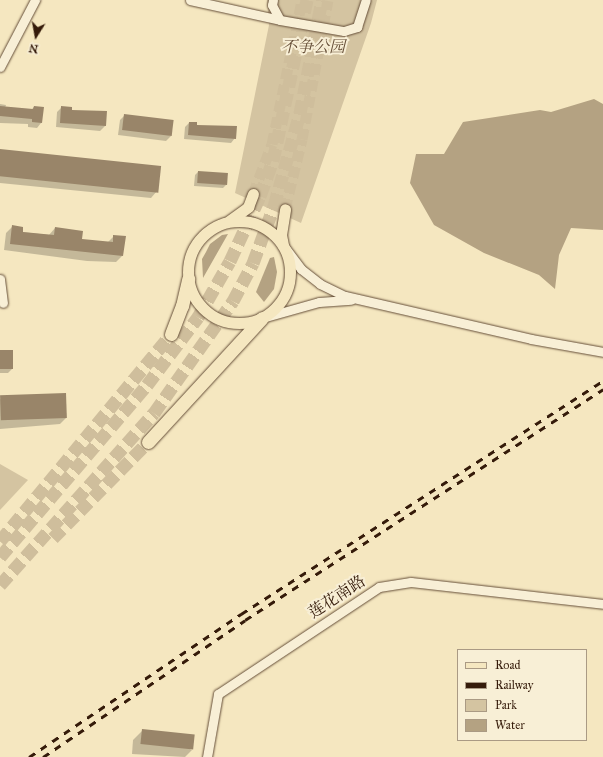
<!DOCTYPE html>
<html>
<head>
<meta charset="utf-8">
<style>
  body { margin:0 }
  #map { position:relative; width:603px; height:757px; overflow:hidden; background:#f5e7c0; font-family:"IM FELL Great Primer","Noto Serif SC",serif }
  div>[style] { position:absolute }
  [style*='--x'] { left:calc(var(--x)*1px); top:calc(var(--y)*1px); width:calc(var(--w)*1px); rotate:calc(var(--a)*1deg) }
  .green>* { inset:0; background:#d4c4a1 }
  .water>* { inset:0; background:#b4a282 }
  .shadow>* { inset:0; background:#0003 }
  .building>* { inset:0; background:#998569; transform-origin:0 0 }
  .major-tunnel>* { height:11px; margin-top:-5.5px; transform-origin:0; background:repeating-linear-gradient(90deg,#cfbe9c 0 11px,transparent 0 16.5px) }
  .highway-tunnel>* { height:13px; margin-top:-6.5px; transform-origin:0; background:repeating-linear-gradient(90deg,#cfbe9c 0 13px,transparent 0 19px) }
  .roads { filter:drop-shadow(0 0 1px #654e38) drop-shadow(0 0 1px #654e38) }
  .minor>* { height:9px; margin:-4.5px; padding:0 4.5px; transform-origin:4.5px; border-radius:4.5px; background:#f8efd6 }
  .major>* { height:11px; margin:-5.5px; padding:0 5.5px; transform-origin:5.5px; border-radius:5.5px; background:#f5e7c0 }
  .major>.ring { margin:-5.5px; padding:0; box-sizing:content-box; background:none; border:11px solid #f5e7c0; border-radius:50% }
  .highway>* { height:13px; margin:-6.5px; padding:0 6.5px; transform-origin:6.5px; border-radius:6.5px; background:#f5e7c0 }
  .rail>* { height:2.5px; margin-top:-1.25px; transform-origin:0; background:repeating-linear-gradient(90deg,#351b0a 0 7px,transparent 0 14px) }
  span { translate:-50% -50%; white-space:nowrap; text-align:center; line-height:1.15; -webkit-text-stroke:4px #f8efd6; paint-order:stroke }
  .park-label { font-size:16px; color:#654e37; font-style:italic }
  .street-label { font-size:16px; color:#351b0a }
  .legend { position:absolute; left:457px; top:649px; width:130px; height:92px; box-sizing:border-box; background:#f8efd6; border:1px solid #aa9a84; margin:0; padding:5px 7px; list-style:none; font-size:12px; color:#351b0a }
  .legend li { display:flex; align-items:center; gap:8px; height:20px }
  .legend b { width:20px; border:1px solid #aa9a84 }
  .north { position:absolute; left:16px; top:16px; width:40px; height:40px; -webkit-text-stroke:3px #f8efd6; paint-order:stroke; rotate:191deg; font-size:11px; font-weight:700; line-height:16px; text-align:center; color:#351b0a }
  .north::after { content:''; display:block; margin:auto; width:14px; height:18px; background:#351b0a; clip-path:polygon(50% 0,100% 100%,50% 72%,0 100%) }
</style>
</head>
<body>
<div id="map">
  <div class="green">
    <i style="clip-path:polygon(267px 0,377px 0,371px 23px,301px 223px,235px 193px,269px 25px)"></i>
    <i style="clip-path:polygon(0 464px,28px 480px,0 510px)"></i>
  </div>
  <div class="water">
    <i style="clip-path:polygon(594px 99px,603px 104px,603px 230px,571px 228px,559px 255px,555px 289px,539px 275px,484px 253px,434px 225px,410px 183px,416px 154px,444px 154px,463px 122px,540px 110px,551px 112px)"></i>
    <i style="clip-path:polygon(228px 234px,203px 278px,202px 259px,206px 252px,210px 244px,222px 235px)"></i>
    <i style="clip-path:polygon(274px 257px,277px 272px,274px 289px,264px 302px,256px 292px,270px 258px)"></i>
  </div>
  <div class="shadow">
    <i style="clip-path:polygon(0 104px,6px 105px,5px 108px,31px 110px,34px 107px,43px 108px,41px 123px,37px 128px,28px 127px,28px 124px,0 123px)"></i>
    <i style="clip-path:polygon(62px 107px,70px 111px,106px 112px,105px 126px,100px 131px,56px 127px,57px 112px)"></i>
    <i style="clip-path:polygon(125px 115px,171px 136px,166px 141px,118px 135px,120px 120px)"></i>
    <i style="clip-path:polygon(189px 123px,196px 126px,235px 138px,231px 143px,184px 139px,185px 127px)"></i>
    <i style="clip-path:polygon(0 151px,157px 191px,151px 198px,0 183px)"></i>
    <i style="clip-path:polygon(198px 172px,226px 185px,223px 188px,194px 186px,195px 175px)"></i>
    <i style="clip-path:polygon(12px 227px,22px 232px,49px 235px,55px 228px,81px 240px,107px 243px,114px 236px,122px 256px,116px 262px,87px 261px,4px 250px,6px 233px)"></i>
    <i style="clip-path:polygon(0 351px,13px 368px,8px 373px,0 373px)"></i>
    <i style="clip-path:polygon(0 399px,66px 418px,60px 424px,0 429px)"></i>
    <i style="clip-path:polygon(143px 730px,192px 750px,185px 757px,132px 754px,133px 740px)"></i>
  </div>
  <div class="building">
    <i style="clip-path:polygon(0 106px,33px 109px,34px 106px,44px 107px,42px 123px,32px 122px,32px 119px,0 116px)"></i>
    <i style="clip-path:polygon(61px 106px,72px 107px,72px 110px,107px 111px,106px 126px,60px 123px)"></i>
    <i style="left:124px;top:114px;width:50px;height:16px;rotate:7deg"></i>
    <i style="clip-path:polygon(189px 122px,197px 122px,197px 125px,237px 126px,236px 139px,188px 135px)"></i>
    <i style="left:0;top:149px;width:162px;height:27px;rotate:6deg"></i>
    <i style="left:198px;top:171px;width:30px;height:12px;rotate:4deg"></i>
    <i style="clip-path:polygon(12px 225px,23px 227px,23px 232px,54px 235px,55px 227px,83px 231px,82px 239px,113px 242px,113px 235px,126px 236px,123px 256px,10px 244px)"></i>
    <i style="left:0;top:350px;width:13px;height:19px"></i>
    <i style="left:66px;top:393px;width:25px;height:66px;rotate:88deg"></i>
    <i style="left:142px;top:729px;width:53px;height:15px;rotate:6deg"></i>
  </div>
  <div class="major-tunnel">
    <i style="--x:253;--y:194;--w:53;--a:-69.2"></i>
    <i style="--x:272;--y:144;--w:147;--a:-78.2"></i>
    <i style="--x:285;--y:209;--w:72;--a:-76.3"></i>
    <i style="--x:302;--y:139;--w:141;--a:-79.4"></i>
  </div>
  <div class="highway-tunnel">
    <i style="--x:53;--y:538;--w:135;--a:-45.3"></i>
    <i style="--x:0;--y:541;--w:268;--a:-50.4"></i>
    <i style="--x:0;--y:557;--w:226;--a:-49.5"></i>
    <i style="--x:147;--y:385;--w:85;--a:-53.1"></i>
    <i style="--x:198;--y:317;--w:64;--a:-60.3"></i>
    <i style="--x:230;--y:261;--w:72;--a:-65.2"></i>
    <i style="--x:260;--y:196;--w:37;--a:-70"></i>
    <i style="--x:273;--y:161;--w:165;--a:-78.1"></i>
    <i style="--x:0;--y:585;--w:231;--a:-48.2"></i>
    <i style="--x:154;--y:413;--w:137;--a:-54.8"></i>
    <i style="--x:233;--y:301;--w:43;--a:-62.2"></i>
    <i style="--x:253;--y:263;--w:61;--a:-69.8"></i>
    <i style="--x:274;--y:206;--w:97;--a:-74.4"></i>
    <i style="--x:300;--y:113;--w:115;--a:-79"></i>
  </div>
  <div class="roads">
    <div class="minor">
      <i style="--x:190;--y:0;--w:92;--a:12.5"></i>
      <i style="--x:273;--y:0;--w:5;--a:101"></i>
      <i style="--x:272;--y:5;--w:17;--a:62"></i>
      <i style="--x:280;--y:20;--w:65;--a:9.8"></i>
      <i style="--x:344;--y:31;--w:14;--a:-17"></i>
      <i style="--x:357;--y:27;--w:28;--a:-72"></i>
      <i style="--x:0;--y:67;--w:76;--a:-62.4"></i>
      <i style="--x:283;--y:245;--w:30;--a:53"></i>
      <i style="--x:301;--y:269;--w:24;--a:38"></i>
      <i style="--x:320;--y:284;--w:28;--a:26"></i>
      <i style="--x:345;--y:296;--w:191;--a:13"></i>
      <i style="--x:531;--y:339;--w:73;--a:10.2"></i>
      <i style="--x:0;--y:279;--w:24;--a:83"></i>
      <i style="--x:262;--y:318;--w:59;--a:-15.7"></i>
      <i style="--x:319;--y:302;--w:32;--a:-4"></i>
      <i style="--x:207;--y:757;--w:64;--a:-80.1"></i>
      <i style="--x:218;--y:694;--w:193;--a:-33.6"></i>
      <i style="--x:379;--y:587;--w:32;--a:-9"></i>
      <i style="--x:411;--y:582;--w:193;--a:6.5"></i>
    </div>
    <div class="major">
      <i class="ring" style="left:188px;top:221px;width:91px;height:91px"></i>
      <i style="--x:229;--y:221;--w:24;--a:-36"></i>
      <i style="--x:248;--y:207;--w:14;--a:-69"></i>
      <i style="--x:283;--y:245;--w:10;--a:-101"></i>
      <i style="--x:281;--y:235;--w:26;--a:-81"></i>
    </div>
    <div class="highway">
      <i style="--x:171;--y:334;--w:30;--a:-69"></i>
      <i style="--x:182;--y:306;--w:28;--a:-77"></i>
      <i style="--x:148;--y:442;--w:168;--a:-47.4"></i>
    </div>
  </div>
  <div class="rail">
    <i style="--x:29;--y:757;--w:256;--a:-34"></i>
    <i style="--x:241;--y:614;--w:431;--a:-32.8"></i>
    <i style="--x:43;--y:757;--w:244;--a:-34.1"></i>
    <i style="--x:245;--y:620;--w:426;--a:-32.8"></i>
  </div>
  <div class="park-label">
    <span style="left:313px;top:47px">不争公园</span>
  </div>
  <div class="street-label">
    <span style="left:337px;top:597px;rotate:-33deg">莲花南路</span>
  </div>
  <ul class="legend">
  <li><b style="height:5px;background:#f5e7c0"></b>Road</li>
  <li><b style="height:5px;background:#351b0a"></b>Railway</li>
  <li><b style="height:11px;background:#d4c4a1"></b>Park</li>
  <li><b style="height:11px;background:#b4a282"></b>Water</li>
  </ul>
  <div class="north">N</div>
</div>
</body>
</html>
